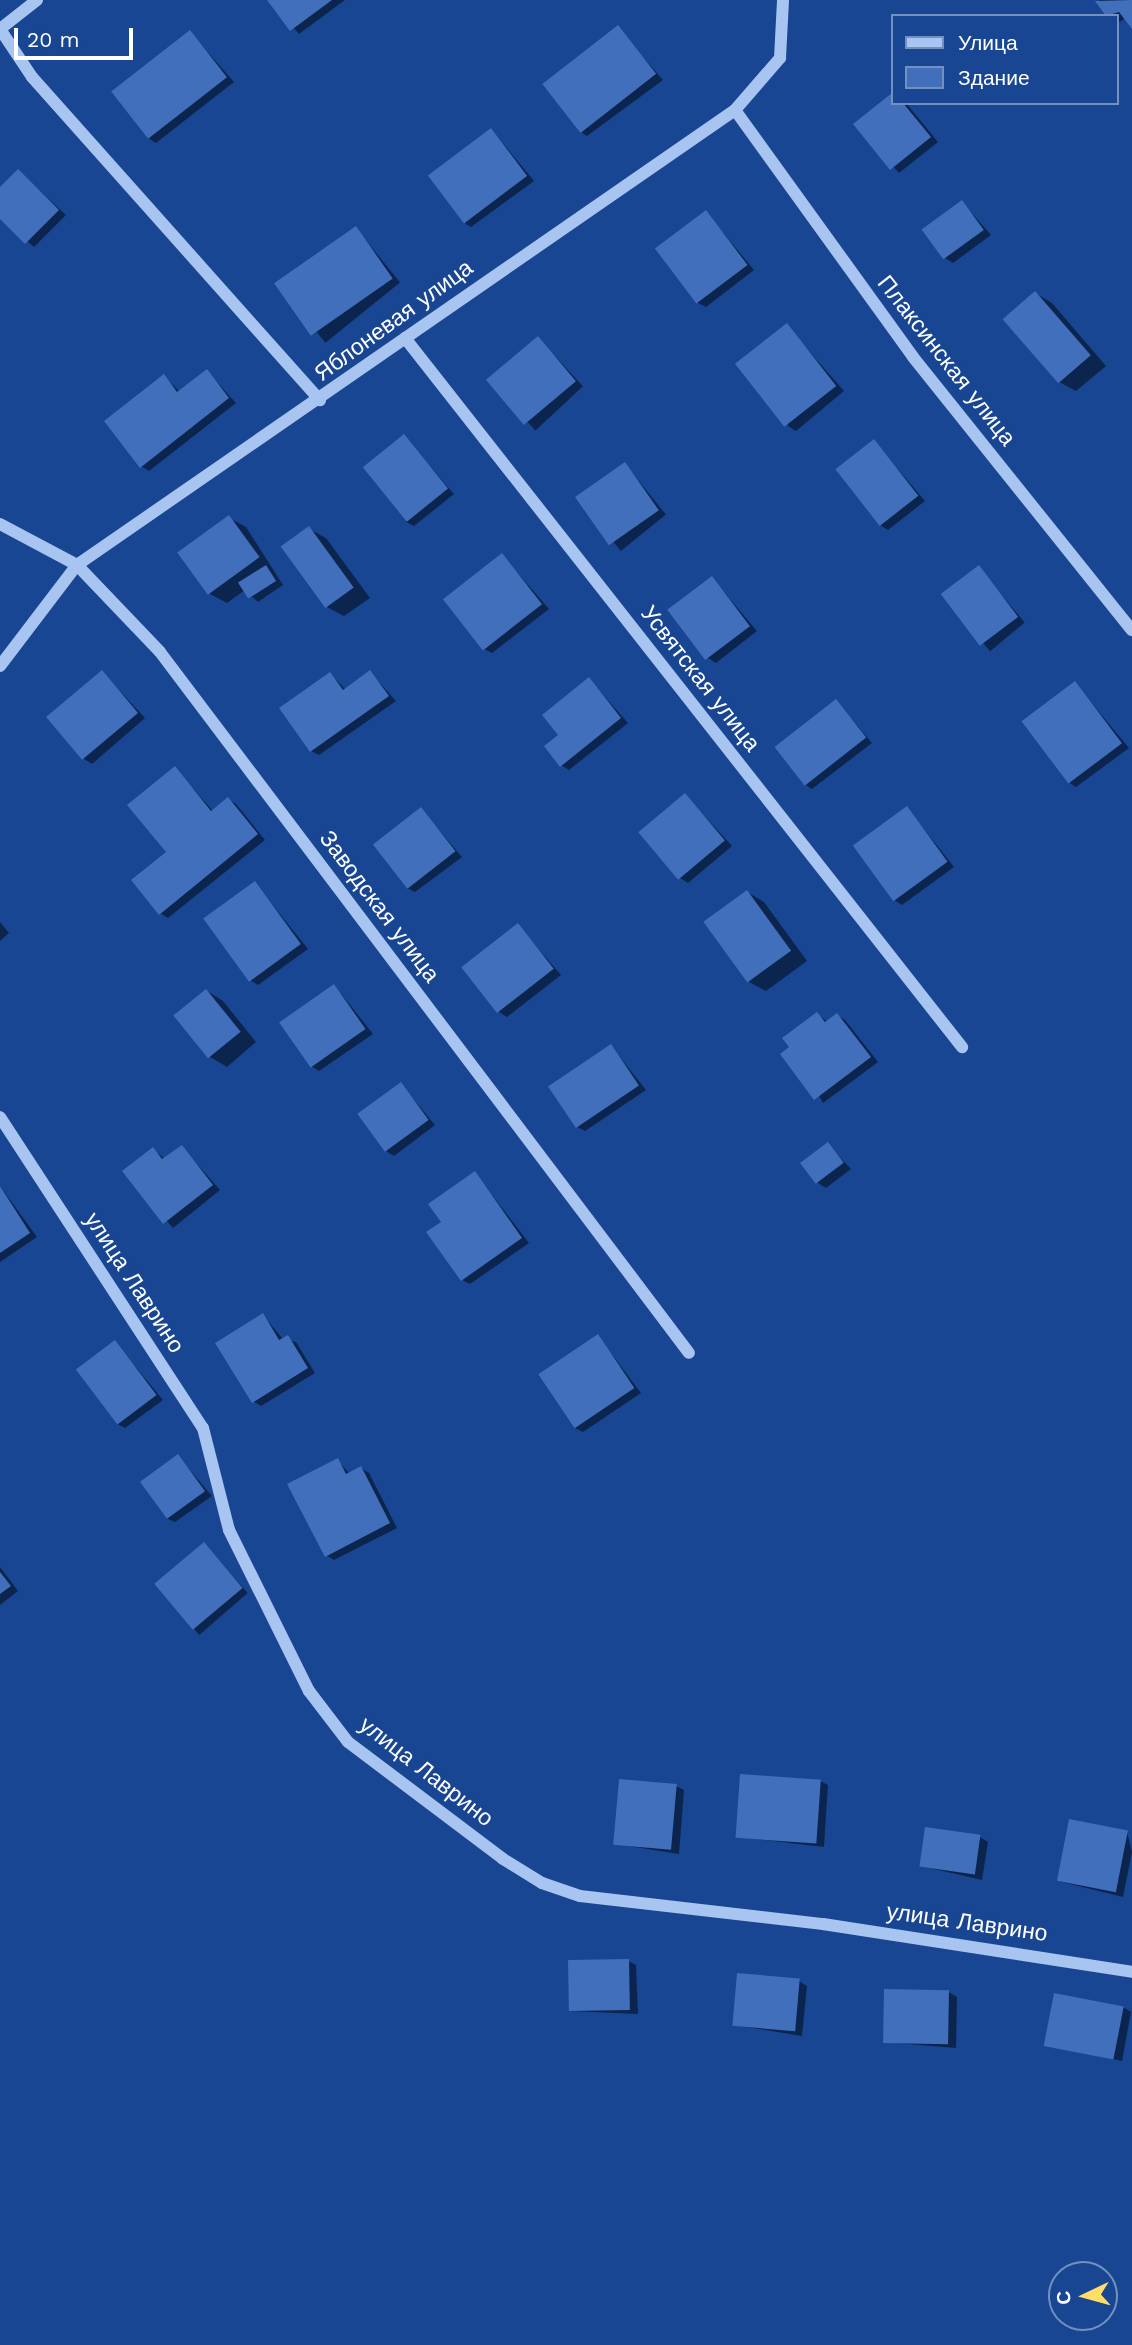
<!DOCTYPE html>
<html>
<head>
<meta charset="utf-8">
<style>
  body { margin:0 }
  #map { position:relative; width:1132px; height:2345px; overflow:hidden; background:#184693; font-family:"Work Sans",sans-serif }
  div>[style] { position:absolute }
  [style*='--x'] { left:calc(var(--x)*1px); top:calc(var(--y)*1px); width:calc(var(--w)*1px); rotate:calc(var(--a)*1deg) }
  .shadow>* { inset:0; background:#0007; transform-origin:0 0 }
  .building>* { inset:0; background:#416fbb; transform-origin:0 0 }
  .minor>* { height:12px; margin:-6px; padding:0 6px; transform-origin:6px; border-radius:6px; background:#a8c4f0 }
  span { translate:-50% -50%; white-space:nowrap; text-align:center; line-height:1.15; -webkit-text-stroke:6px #184693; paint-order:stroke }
  .street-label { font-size:23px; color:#fff }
  .legend { position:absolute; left:891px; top:14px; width:228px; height:91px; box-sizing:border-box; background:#184693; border:2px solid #7490be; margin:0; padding:9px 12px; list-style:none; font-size:21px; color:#fff }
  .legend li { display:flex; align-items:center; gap:14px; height:35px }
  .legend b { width:35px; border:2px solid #7490be }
  .north { position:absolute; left:1048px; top:2261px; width:70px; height:70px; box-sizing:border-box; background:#184693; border:2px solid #7490be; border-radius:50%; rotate:265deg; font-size:19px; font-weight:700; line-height:28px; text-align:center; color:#fff }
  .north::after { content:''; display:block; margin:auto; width:24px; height:32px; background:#ffdd67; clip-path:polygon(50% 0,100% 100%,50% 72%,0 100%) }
  .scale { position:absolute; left:14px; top:28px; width:119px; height:32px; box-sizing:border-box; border:4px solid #fff; border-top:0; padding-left:9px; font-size:21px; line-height:24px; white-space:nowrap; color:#fff; -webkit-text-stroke:5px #184693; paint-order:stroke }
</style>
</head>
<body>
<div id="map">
  <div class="shadow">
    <i style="clip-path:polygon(269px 0,345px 0,299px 34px)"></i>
    <i style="clip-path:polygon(1099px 0,1132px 0,1132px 26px,1126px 18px,1118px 23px,1116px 16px,1108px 16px)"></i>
    <i style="clip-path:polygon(618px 28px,663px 80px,587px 136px,579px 131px)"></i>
    <i style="clip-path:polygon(190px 32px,234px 82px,156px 143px,148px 138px)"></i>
    <i style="clip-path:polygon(892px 95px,892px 103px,906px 103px,938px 142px,899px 173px,855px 124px)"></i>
    <i style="clip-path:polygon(492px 130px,534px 181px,471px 227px,463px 222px)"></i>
    <i style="clip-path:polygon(18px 171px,66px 215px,34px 247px,0 217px,0 189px)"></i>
    <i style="clip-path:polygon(962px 202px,991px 235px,953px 263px,945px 258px)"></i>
    <i style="clip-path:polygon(706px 212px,754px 270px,706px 307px,698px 303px)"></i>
    <i style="left:356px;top:228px;width:70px;height:96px;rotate:51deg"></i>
    <i style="clip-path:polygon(1035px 293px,1052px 303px,1106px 366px,1076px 391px,1059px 382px)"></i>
    <i style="clip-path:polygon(787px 326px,844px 391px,796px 431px,788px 426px)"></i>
    <i style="left:538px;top:338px;width:66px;height:65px;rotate:47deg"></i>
    <i style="clip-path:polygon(207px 371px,236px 403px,149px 471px,141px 466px,164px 376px,180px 392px)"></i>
    <i style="clip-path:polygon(404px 436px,454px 494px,414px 526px,406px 522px)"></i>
    <i style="clip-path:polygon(874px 441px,925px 501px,888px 530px,880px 525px)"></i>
    <i style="left:625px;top:464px;width:65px;height:58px;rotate:51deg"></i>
    <i style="clip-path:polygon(229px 518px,246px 527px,283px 585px,258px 602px,245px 590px,227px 603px,210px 594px)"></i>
    <i style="clip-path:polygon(309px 529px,326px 538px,370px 598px,344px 616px,327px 607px)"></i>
    <i style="clip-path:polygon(502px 555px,549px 609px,492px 653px,484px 649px)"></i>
    <i style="left:979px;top:568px;width:71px;height:45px;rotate:50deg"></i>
    <i style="clip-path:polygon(712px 578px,757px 631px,716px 663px,708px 658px)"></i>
    <i style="clip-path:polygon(102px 672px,145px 718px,92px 764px,84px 759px)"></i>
    <i style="clip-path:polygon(370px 672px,396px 701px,319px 755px,311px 751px,330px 674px,346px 690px)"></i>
    <i style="clip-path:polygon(589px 679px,628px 723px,569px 770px,561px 765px,560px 735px)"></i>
    <i style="clip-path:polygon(1075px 683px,1129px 748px,1076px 787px,1068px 782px)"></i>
    <i style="clip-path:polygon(836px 701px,872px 743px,812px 789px,804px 784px)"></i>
    <i style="clip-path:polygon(175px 768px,213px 811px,228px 799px,236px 804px,265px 840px,168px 918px,160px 913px)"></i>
    <i style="clip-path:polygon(685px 795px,732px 846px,688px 883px,680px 878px)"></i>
    <i style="clip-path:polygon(907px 808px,954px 867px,902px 905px,894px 900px)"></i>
    <i style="clip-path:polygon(421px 809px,462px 857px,415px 892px,407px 888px)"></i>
    <i style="clip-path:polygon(255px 883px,308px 949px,258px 985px,250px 980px)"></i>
    <i style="clip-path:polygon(747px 892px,764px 902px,807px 961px,766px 991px,749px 982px)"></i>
    <i style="clip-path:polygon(0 922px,9px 933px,0 941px)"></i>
    <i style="clip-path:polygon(518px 925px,561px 975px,507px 1017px,499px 1012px)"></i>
    <i style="clip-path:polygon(335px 986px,373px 1034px,319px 1071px,311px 1066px)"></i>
    <i style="clip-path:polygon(207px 991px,223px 1001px,256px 1042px,227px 1067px,210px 1057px)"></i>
    <i style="clip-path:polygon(817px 1014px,828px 1022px,837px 1015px,845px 1020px,878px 1062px,823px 1103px,792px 1047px)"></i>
    <i style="clip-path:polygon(611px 1046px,646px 1090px,585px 1131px,577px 1127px)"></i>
    <i style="clip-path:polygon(401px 1084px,435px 1125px,394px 1156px,386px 1151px)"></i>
    <i style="clip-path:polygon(828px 1145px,851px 1169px,826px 1188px,818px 1183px)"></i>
    <i style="clip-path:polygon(182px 1147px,220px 1190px,173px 1228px,124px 1171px,153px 1149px,165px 1159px)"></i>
    <i style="clip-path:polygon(475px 1173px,529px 1243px,470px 1284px,462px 1280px,443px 1222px)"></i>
    <i style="clip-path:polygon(0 1186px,37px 1237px,0 1262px)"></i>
    <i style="clip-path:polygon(263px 1315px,283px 1339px,296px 1342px,315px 1373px,261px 1406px,253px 1401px)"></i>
    <i style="clip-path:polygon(598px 1336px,641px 1393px,583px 1432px,575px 1428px)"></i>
    <i style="clip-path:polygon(115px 1342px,163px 1400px,125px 1428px,117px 1424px)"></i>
    <i style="clip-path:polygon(178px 1456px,212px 1496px,175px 1522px,166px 1518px)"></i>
    <i style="clip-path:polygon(337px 1460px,350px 1474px,361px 1468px,369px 1473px,397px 1528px,334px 1560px,326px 1555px)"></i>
    <i style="left:205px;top:1544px;width:65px;height:64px;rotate:49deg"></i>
    <i style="clip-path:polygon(0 1567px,18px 1591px,0 1605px)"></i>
    <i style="clip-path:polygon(820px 1781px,828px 1785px,824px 1847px,738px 1837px)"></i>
    <i style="clip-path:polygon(676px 1786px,684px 1790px,679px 1854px,616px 1844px)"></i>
    <i style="clip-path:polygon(1127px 1832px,1132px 1852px,1123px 1897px,1058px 1881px)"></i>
    <i style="clip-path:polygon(980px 1837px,988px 1842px,982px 1880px,921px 1866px)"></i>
    <i style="clip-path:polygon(628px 1961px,636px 1965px,638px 2014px,571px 2011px)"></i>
    <i style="clip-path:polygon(799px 1981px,807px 1986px,802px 2036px,734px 2025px)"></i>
    <i style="clip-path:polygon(949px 1992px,957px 1997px,956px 2048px,884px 2042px)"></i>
    <i style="clip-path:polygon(1123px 2007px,1131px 2012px,1122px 2061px,1046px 2045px)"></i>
  </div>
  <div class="building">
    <i style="clip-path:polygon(267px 0,332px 0,290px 31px)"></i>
    <i style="clip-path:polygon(1132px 0,1132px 29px,1119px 12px,1106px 16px,1095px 1px)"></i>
    <i style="left:618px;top:25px;width:62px;height:96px;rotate:52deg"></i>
    <i style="left:190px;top:30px;width:60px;height:100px;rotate:52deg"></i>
    <i style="clip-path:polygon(892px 93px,892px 103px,903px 103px,931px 137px,890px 170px,853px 124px)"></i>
    <i style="left:491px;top:128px;width:60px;height:79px;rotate:53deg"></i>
    <i style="clip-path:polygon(18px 169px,59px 210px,25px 244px,0 219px,0 187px)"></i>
    <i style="left:962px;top:200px;width:37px;height:50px;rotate:54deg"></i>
    <i style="left:706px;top:210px;width:69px;height:64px;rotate:53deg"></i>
    <i style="left:356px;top:226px;width:64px;height:100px;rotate:55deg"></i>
    <i style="left:1035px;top:291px;width:85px;height:43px;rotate:49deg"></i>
    <i style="left:787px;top:323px;width:80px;height:66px;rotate:52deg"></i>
    <i style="left:538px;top:336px;width:59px;height:68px;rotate:50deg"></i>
    <i style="clip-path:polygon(207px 369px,229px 398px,140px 468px,104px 421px,164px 374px,177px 392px)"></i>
    <i style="left:404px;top:434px;width:70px;height:53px;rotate:51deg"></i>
    <i style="left:874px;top:439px;width:72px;height:49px;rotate:52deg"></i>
    <i style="left:625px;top:462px;width:59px;height:61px;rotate:55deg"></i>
    <i style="left:229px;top:515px;width:52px;height:64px;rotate:54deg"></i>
    <i style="left:309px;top:526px;width:76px;height:35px;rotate:54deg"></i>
    <i style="left:502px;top:553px;width:65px;height:75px;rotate:52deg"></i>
    <i style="left:266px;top:565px;width:19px;height:33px;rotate:58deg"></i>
    <i style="left:979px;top:565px;width:65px;height:48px;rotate:53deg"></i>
    <i style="left:712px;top:576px;width:63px;height:56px;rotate:53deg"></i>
    <i style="left:102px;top:670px;width:56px;height:73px;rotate:50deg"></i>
    <i style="clip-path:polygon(370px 670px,389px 696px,310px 752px,279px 708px,330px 672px,343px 690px)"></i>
    <i style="clip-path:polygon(589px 677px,621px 718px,560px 767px,544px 746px,558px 735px,542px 715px)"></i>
    <i style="left:1075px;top:681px;width:78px;height:67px;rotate:53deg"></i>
    <i style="left:836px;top:699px;width:49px;height:78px;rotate:52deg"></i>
    <i style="clip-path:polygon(175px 766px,211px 811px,228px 797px,258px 834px,159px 915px,131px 880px,166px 852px,127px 805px)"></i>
    <i style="left:685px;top:793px;width:62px;height:61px;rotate:50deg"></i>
    <i style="left:907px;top:806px;width:69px;height:67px;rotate:54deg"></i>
    <i style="left:421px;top:807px;width:56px;height:61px;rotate:52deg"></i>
    <i style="left:255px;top:881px;width:78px;height:64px;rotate:54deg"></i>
    <i style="left:747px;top:890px;width:75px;height:54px;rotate:54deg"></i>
    <i style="left:518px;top:923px;width:58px;height:72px;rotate:52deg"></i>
    <i style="left:334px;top:984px;width:55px;height:67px;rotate:55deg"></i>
    <i style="left:206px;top:989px;width:55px;height:42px;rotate:51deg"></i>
    <i style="clip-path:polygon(817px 1012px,825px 1022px,837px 1013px,871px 1057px,814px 1100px,780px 1054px,789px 1047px,782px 1038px)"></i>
    <i style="left:611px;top:1044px;width:50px;height:76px;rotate:56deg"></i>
    <i style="left:401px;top:1082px;width:47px;height:54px;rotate:54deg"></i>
    <i style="left:828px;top:1142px;width:26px;height:35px;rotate:53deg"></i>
    <i style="clip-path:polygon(182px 1145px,213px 1185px,163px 1224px,122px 1171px,153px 1147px,162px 1159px)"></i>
    <i style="clip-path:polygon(475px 1171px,522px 1238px,461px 1281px,426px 1232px,441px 1222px,428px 1204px)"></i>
    <i style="clip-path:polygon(0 1186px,30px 1233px,0 1253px)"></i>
    <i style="clip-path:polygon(263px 1313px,279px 1340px,288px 1335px,308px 1368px,252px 1403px,215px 1343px)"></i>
    <i style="left:598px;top:1334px;width:65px;height:72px;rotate:56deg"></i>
    <i style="left:115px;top:1340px;width:69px;height:49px;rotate:53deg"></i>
    <i style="left:178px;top:1454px;width:46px;height:47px;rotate:54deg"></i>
    <i style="clip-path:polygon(338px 1458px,346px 1474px,361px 1466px,390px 1523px,325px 1557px,287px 1484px)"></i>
    <i style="left:204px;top:1542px;width:60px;height:65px;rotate:50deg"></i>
    <i style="clip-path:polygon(0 1572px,11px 1586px,0 1594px)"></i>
    <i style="left:740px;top:1774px;width:81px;height:64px;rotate:4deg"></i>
    <i style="left:619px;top:1779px;width:58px;height:66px;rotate:5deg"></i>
    <i style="left:1069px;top:1819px;width:60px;height:63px;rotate:11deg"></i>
    <i style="left:925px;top:1827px;width:56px;height:40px;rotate:8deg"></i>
    <i style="left:629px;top:1959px;width:51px;height:61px;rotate:89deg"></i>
    <i style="left:737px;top:1973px;width:63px;height:53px;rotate:5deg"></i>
    <i style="left:884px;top:1989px;width:65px;height:54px;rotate:1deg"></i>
    <i style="left:1054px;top:1993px;width:71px;height:54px;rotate:11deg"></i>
  </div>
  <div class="minor">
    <i style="--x:37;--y:0;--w:47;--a:141.9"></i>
    <i style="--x:0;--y:29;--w:58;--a:56.3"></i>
    <i style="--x:32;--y:77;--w:433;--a:48.3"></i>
    <i style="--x:735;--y:110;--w:304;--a:54.2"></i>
    <i style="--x:913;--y:357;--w:350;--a:51.3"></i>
    <i style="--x:405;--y:338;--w:902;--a:51.85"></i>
    <i style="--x:0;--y:524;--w:87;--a:28"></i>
    <i style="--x:77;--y:565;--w:120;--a:46.3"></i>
    <i style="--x:160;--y:652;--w:878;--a:52.96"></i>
    <i style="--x:0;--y:666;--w:127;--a:-52.7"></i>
    <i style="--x:77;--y:565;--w:800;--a:-34.66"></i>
    <i style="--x:735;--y:110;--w:69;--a:-49.1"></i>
    <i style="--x:780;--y:58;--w:58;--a:-87"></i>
    <i style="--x:0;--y:1117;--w:371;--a:56.9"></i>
    <i style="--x:203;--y:1428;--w:105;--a:75.7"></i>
    <i style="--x:229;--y:1530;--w:180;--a:63.6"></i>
    <i style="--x:309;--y:1691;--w:64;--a:52.6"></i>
    <i style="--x:348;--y:1742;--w:194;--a:37"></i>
    <i style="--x:503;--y:1859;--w:46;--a:31.6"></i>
    <i style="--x:542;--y:1883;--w:40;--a:18.9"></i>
    <i style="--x:580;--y:1896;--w:245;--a:6.6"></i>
    <i style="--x:823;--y:1924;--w:313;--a:8.8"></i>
  </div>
  <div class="street-label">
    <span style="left:394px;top:321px;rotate:-36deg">Яблоневая улица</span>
    <span style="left:946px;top:361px;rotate:52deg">Плаксинская улица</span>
    <span style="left:700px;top:679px;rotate:52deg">Усвятская улица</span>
    <span style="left:379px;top:907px;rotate:53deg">Заводская улица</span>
    <span style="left:134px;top:1283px;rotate:57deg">улица Лаврино</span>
    <span style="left:426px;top:1772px;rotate:38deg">улица Лаврино</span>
    <span style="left:967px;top:1923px;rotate:8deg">улица Лаврино</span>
  </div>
  <ul class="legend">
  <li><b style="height:9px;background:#a8c4f0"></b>Улица</li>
  <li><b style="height:19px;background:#416fbb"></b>Здание</li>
  </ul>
  <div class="north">С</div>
  <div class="scale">20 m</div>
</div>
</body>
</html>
